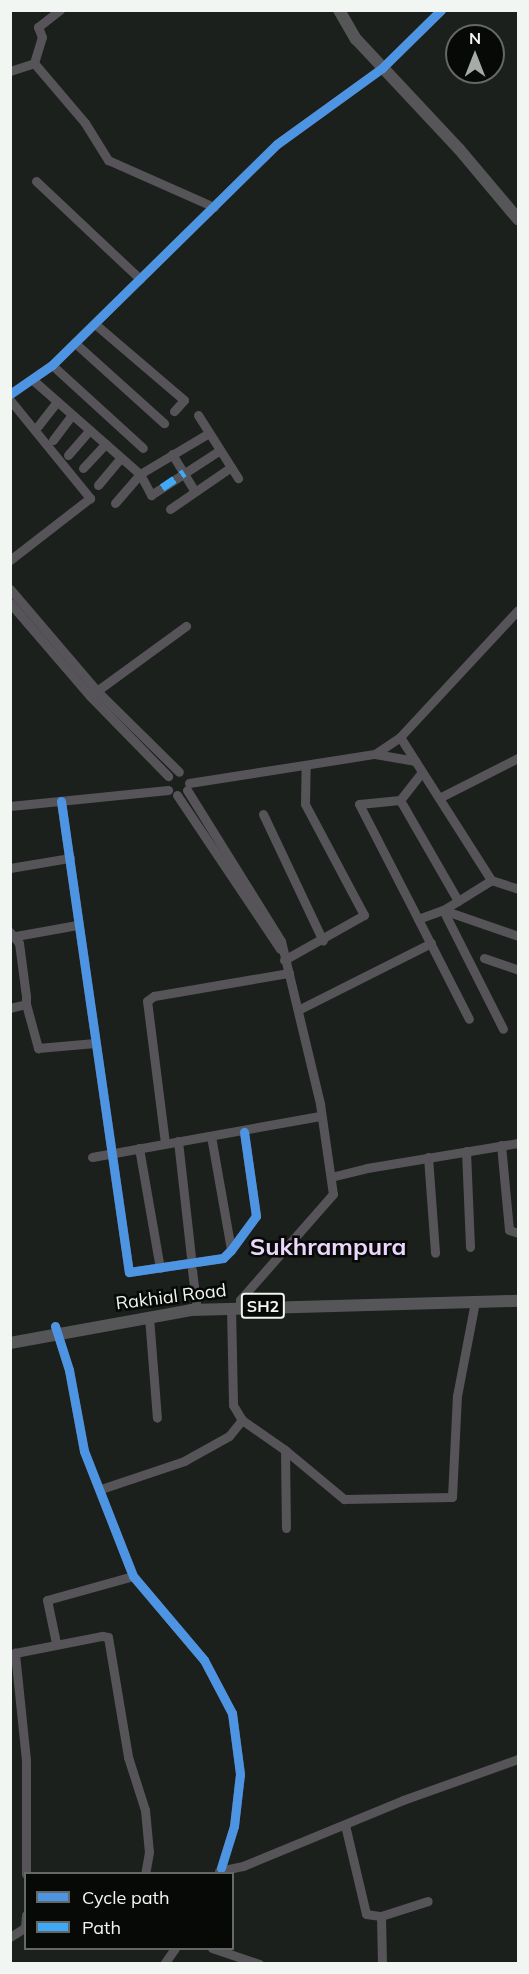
<!DOCTYPE html>
<html>
<head>
<meta charset="utf-8">
<style>
  body { margin:0 }
  #map { position:relative; width:529px; height:1974px; overflow:hidden; background:#1b201c; font-family:Mulish,sans-serif }
  div>[style] { position:absolute }
  [style*='--x'] { left:calc(var(--x)*1px); top:calc(var(--y)*1px); width:calc(var(--w)*1px); rotate:calc(var(--a)*1deg) }
  .minor>* { height:9px; margin:-4.5px; padding:0 4.5px; transform-origin:4.5px; border-radius:4.5px; background:#565458 }
  .major>* { height:12px; margin:-6px; padding:0 6px; transform-origin:6px; border-radius:6px; background:#565658 }
  .quiet>* { height:8px; margin-top:-4px; transform-origin:0; background:repeating-linear-gradient(90deg,#3fa9f5 0 15px,transparent 0 23px) }
  .cycleway>* { height:9px; margin:-4.5px; padding:0 4.5px; transform-origin:4.5px; border-radius:4.5px; background:#4d94e3 }
  span { translate:-50% -50%; white-space:nowrap; text-align:center; line-height:1.15; -webkit-text-stroke:5px #070907; paint-order:stroke }
  .shield-label span { padding:2px 4px; background:#070907; border:2px solid; border-radius:4px; -webkit-text-stroke-width:0 }
  .shield-label { font-size:16px; color:#f1f6f2; font-weight:700 }
  .street-label { font-size:18px; color:#f1f6f2 }
  .district-label { font-size:24px; color:#edd6fe; font-weight:700 }
  .frame { position:absolute; inset:0; border:12px solid #f1f6f2; pointer-events:none }
  .legend { position:absolute; left:24px; top:1872px; width:210px; height:78px; box-sizing:border-box; background:#070907; border:2px solid #656865; margin:0; padding:8px 10px; list-style:none; font-size:18px; color:#f1f6f2 }
  .legend li { display:flex; align-items:center; gap:12px; height:30px }
  .legend b { width:30px; border:2px solid #656865 }
  .north { position:absolute; left:445px; top:24px; width:60px; height:60px; box-sizing:border-box; background:#070907; border:2px solid #656865; border-radius:50%; rotate:0deg; font-size:16px; font-weight:700; line-height:24px; text-align:center; color:#f1f6f2 }
  .north::after { content:''; display:block; margin:auto; width:21px; height:27px; background:#a6aba7; clip-path:polygon(50% 0,100% 100%,50% 72%,0 100%) }
</style>
</head>
<body>
<div id="map">
  <div class="minor">
    <i style="--x:34;--y:63;--w:27;--a:-73"></i>
    <i style="--x:42;--y:37;--w:11;--a:-112"></i>
    <i style="--x:38;--y:27;--w:28;--a:-38"></i>
    <i style="--x:10;--y:71;--w:25;--a:-18"></i>
    <i style="--x:34;--y:63;--w:79;--a:49.6"></i>
    <i style="--x:85;--y:123;--w:44;--a:58.1"></i>
    <i style="--x:108;--y:160;--w:116;--a:23.9"></i>
    <i style="--x:36;--y:181;--w:143;--a:43.3"></i>
    <i style="--x:95;--y:324;--w:117;--a:40.5"></i>
    <i style="--x:184;--y:400;--w:15;--a:132"></i>
    <i style="--x:75;--y:343;--w:120;--a:42"></i>
    <i style="--x:52;--y:365;--w:123;--a:42.4"></i>
    <i style="--x:34;--y:381;--w:141;--a:41.3"></i>
    <i style="--x:140;--y:474;--w:24;--a:62"></i>
    <i style="--x:151;--y:495;--w:82;--a:-33.1"></i>
    <i style="--x:10;--y:394;--w:51;--a:-34.6"></i>
    <i style="--x:52;--y:365;--w:315;--a:-44.5"></i>
    <i style="--x:277;--y:144;--w:130;--a:-35.9"></i>
    <i style="--x:382;--y:68;--w:83;--a:-44.5"></i>
    <i style="--x:10;--y:400;--w:127;--a:50.8"></i>
    <i style="--x:90;--y:498;--w:101;--a:142.2"></i>
    <i style="--x:198;--y:415;--w:75;--a:57.6"></i>
    <i style="--x:38;--y:426;--w:31;--a:-52"></i>
    <i style="--x:53;--y:440;--w:31;--a:-53"></i>
    <i style="--x:172;--y:454;--w:42;--a:58.6"></i>
    <i style="--x:68;--y:455;--w:33;--a:-49"></i>
    <i style="--x:83;--y:468;--w:33;--a:-47"></i>
    <i style="--x:98;--y:485;--w:35;--a:-50"></i>
    <i style="--x:115;--y:503;--w:38;--a:-49"></i>
    <i style="--x:140;--y:474;--w:80;--a:-30.7"></i>
    <i style="--x:170;--y:509;--w:74;--a:-34.5"></i>
    <i style="--x:10;--y:589;--w:134;--a:49.5"></i>
    <i style="--x:97;--y:691;--w:115;--a:44.6"></i>
    <i style="--x:10;--y:603;--w:123;--a:49.3"></i>
    <i style="--x:90;--y:696;--w:112;--a:45.7"></i>
    <i style="--x:94;--y:693;--w:114;--a:-36.1"></i>
    <i style="--x:400;--y:737;--w:169;--a:57.5"></i>
    <i style="--x:491;--y:880;--w:28;--a:18"></i>
    <i style="--x:375;--y:754;--w:30;--a:-34"></i>
    <i style="--x:400;--y:737;--w:173;--a:-47.1"></i>
    <i style="--x:422;--y:772;--w:36;--a:128"></i>
    <i style="--x:400;--y:800;--w:116;--a:60.1"></i>
    <i style="--x:458;--y:901;--w:39;--a:-32"></i>
    <i style="--x:189;--y:783;--w:188;--a:-8.9"></i>
    <i style="--x:375;--y:754;--w:41;--a:9.9"></i>
    <i style="--x:187;--y:790;--w:178;--a:58.1"></i>
    <i style="--x:281;--y:941;--w:168;--a:76.5"></i>
    <i style="--x:320;--y:1104;--w:91;--a:81.8"></i>
    <i style="--x:333;--y:1194;--w:141;--a:131.3"></i>
    <i style="--x:240;--y:1300;--w:6;--a:90"></i>
    <i style="--x:177;--y:795;--w:185;--a:56.2"></i>
    <i style="--x:439;--y:798;--w:89;--a:-26.9"></i>
    <i style="--x:400;--y:800;--w:41;--a:174.4"></i>
    <i style="--x:359;--y:804;--w:129;--a:62.8"></i>
    <i style="--x:418;--y:919;--w:27;--a:-20"></i>
    <i style="--x:443;--y:910;--w:79;--a:19.1"></i>
    <i style="--x:61;--y:801;--w:476;--a:81.8"></i>
    <i style="--x:129;--y:1272;--w:95;--a:-8.5"></i>
    <i style="--x:223;--y:1258;--w:11;--a:-45"></i>
    <i style="--x:231;--y:1250;--w:42;--a:-53.7"></i>
    <i style="--x:256;--y:1216;--w:85;--a:-98.1"></i>
    <i style="--x:10;--y:806;--w:159;--a:-5.8"></i>
    <i style="--x:263;--y:814;--w:140;--a:64.7"></i>
    <i style="--x:10;--y:868;--w:61;--a:-9.5"></i>
    <i style="--x:458;--y:901;--w:17;--a:149"></i>
    <i style="--x:443;--y:910;--w:133;--a:63.2"></i>
    <i style="--x:418;--y:919;--w:112;--a:63"></i>
    <i style="--x:10;--y:932;--w:14;--a:51"></i>
    <i style="--x:19;--y:943;--w:53;--a:82.5"></i>
    <i style="--x:26;--y:996;--w:8;--a:90"></i>
    <i style="--x:26;--y:1004;--w:16;--a:166"></i>
    <i style="--x:16;--y:936;--w:62;--a:-10.2"></i>
    <i style="--x:484;--y:958;--w:36;--a:19"></i>
    <i style="--x:284;--y:960;--w:92;--a:-29.4"></i>
    <i style="--x:364;--y:915;--w:126;--a:-118"></i>
    <i style="--x:305;--y:804;--w:39;--a:-89"></i>
    <i style="--x:26;--y:1004;--w:46;--a:74.7"></i>
    <i style="--x:38;--y:1048;--w:57;--a:-5"></i>
    <i style="--x:298;--y:1010;--w:149;--a:-26.7"></i>
    <i style="--x:211;--y:1136;--w:116;--a:80"></i>
    <i style="--x:178;--y:1141;--w:116;--a:83.6"></i>
    <i style="--x:165;--y:1143;--w:143;--a:-97.2"></i>
    <i style="--x:147;--y:1001;--w:9;--a:-36"></i>
    <i style="--x:154;--y:996;--w:137;--a:-9.7"></i>
    <i style="--x:501;--y:1145;--w:85;--a:84.6"></i>
    <i style="--x:509;--y:1230;--w:9;--a:18"></i>
    <i style="--x:139;--y:1148;--w:122;--a:80.1"></i>
    <i style="--x:466;--y:1151;--w:96;--a:87.6"></i>
    <i style="--x:92;--y:1157;--w:233;--a:-10.2"></i>
    <i style="--x:428;--y:1157;--w:96;--a:85.8"></i>
    <i style="--x:331;--y:1177;--w:37;--a:-14"></i>
    <i style="--x:367;--y:1168;--w:153;--a:-9.4"></i>
    <i style="--x:192;--y:1270;--w:33;--a:83"></i>
    <i style="--x:231;--y:1307;--w:98;--a:88.8"></i>
    <i style="--x:233;--y:1405;--w:17;--a:59"></i>
    <i style="--x:242;--y:1420;--w:52;--a:34.9"></i>
    <i style="--x:285;--y:1450;--w:78;--a:89.3"></i>
    <i style="--x:149;--y:1317;--w:101;--a:85.5"></i>
    <i style="--x:55;--y:1326;--w:46;--a:72.3"></i>
    <i style="--x:69;--y:1370;--w:82;--a:79.5"></i>
    <i style="--x:84;--y:1451;--w:134;--a:68.6"></i>
    <i style="--x:133;--y:1576;--w:110;--a:49.8"></i>
    <i style="--x:204;--y:1660;--w:60;--a:62.2"></i>
    <i style="--x:232;--y:1713;--w:62;--a:82.5"></i>
    <i style="--x:240;--y:1774;--w:52;--a:96.6"></i>
    <i style="--x:234;--y:1826;--w:44;--a:107.2"></i>
    <i style="--x:285;--y:1450;--w:77;--a:39.7"></i>
    <i style="--x:344;--y:1499;--w:108;--a:-1.1"></i>
    <i style="--x:452;--y:1497;--w:101;--a:-87.2"></i>
    <i style="--x:457;--y:1396;--w:96;--a:-79.2"></i>
    <i style="--x:101;--y:1489;--w:88;--a:-18.6"></i>
    <i style="--x:184;--y:1461;--w:51;--a:-29.1"></i>
    <i style="--x:229;--y:1436;--w:21;--a:-51"></i>
    <i style="--x:56;--y:1643;--w:44;--a:-101.8"></i>
    <i style="--x:47;--y:1600;--w:89;--a:-15.6"></i>
    <i style="--x:345;--y:1825;--w:91;--a:76.7"></i>
    <i style="--x:366;--y:1914;--w:15;--a:8"></i>
    <i style="--x:381;--y:1916;--w:49;--a:-17.7"></i>
    <i style="--x:219;--y:1871;--w:25;--a:-12"></i>
    <i style="--x:243;--y:1866;--w:173;--a:-22.4"></i>
    <i style="--x:403;--y:1800;--w:122;--a:-19.6"></i>
    <i style="--x:26;--y:1874;--w:114;--a:-90"></i>
    <i style="--x:26;--y:1760;--w:108;--a:-95.9"></i>
    <i style="--x:15;--y:1653;--w:89;--a:-11.1"></i>
    <i style="--x:102;--y:1636;--w:6;--a:9"></i>
    <i style="--x:108;--y:1637;--w:122;--a:80.5"></i>
    <i style="--x:128;--y:1757;--w:56;--a:72.2"></i>
    <i style="--x:145;--y:1810;--w:42;--a:84.6"></i>
    <i style="--x:149;--y:1852;--w:22;--a:100"></i>
    <i style="--x:381;--y:1916;--w:48;--a:88.8"></i>
    <i style="--x:25;--y:1927;--w:12;--a:-85"></i>
    <i style="--x:10;--y:1937;--w:19;--a:-32"></i>
    <i style="--x:212;--y:1948;--w:50;--a:18.8"></i>
    <i style="--x:164;--y:1964;--w:19;--a:-55"></i>
  </div>
  <div class="major">
    <i style="--x:339;--y:10;--w:34;--a:60"></i>
    <i style="--x:356;--y:39;--w:151;--a:46.9"></i>
    <i style="--x:459;--y:149;--w:92;--a:49.9"></i>
    <i style="--x:10;--y:1343;--w:184;--a:-10.3"></i>
    <i style="--x:191;--y:1310;--w:327;--a:-1.6"></i>
  </div>
  <div class="quiet">
    <i style="--x:162;--y:488;--w:27;--a:-34"></i>
  </div>
  <div class="cycleway">
    <i style="--x:10;--y:394;--w:51;--a:-34.6"></i>
    <i style="--x:52;--y:365;--w:315;--a:-44.5"></i>
    <i style="--x:277;--y:144;--w:130;--a:-35.9"></i>
    <i style="--x:382;--y:68;--w:83;--a:-44.5"></i>
    <i style="--x:61;--y:801;--w:476;--a:81.8"></i>
    <i style="--x:129;--y:1272;--w:95;--a:-8.5"></i>
    <i style="--x:223;--y:1258;--w:11;--a:-45"></i>
    <i style="--x:231;--y:1250;--w:42;--a:-53.7"></i>
    <i style="--x:256;--y:1216;--w:85;--a:-98.1"></i>
    <i style="--x:55;--y:1326;--w:46;--a:72.3"></i>
    <i style="--x:69;--y:1370;--w:82;--a:79.5"></i>
    <i style="--x:84;--y:1451;--w:134;--a:68.6"></i>
    <i style="--x:133;--y:1576;--w:110;--a:49.8"></i>
    <i style="--x:204;--y:1660;--w:60;--a:62.2"></i>
    <i style="--x:232;--y:1713;--w:62;--a:82.5"></i>
    <i style="--x:240;--y:1774;--w:52;--a:96.6"></i>
    <i style="--x:234;--y:1826;--w:44;--a:107.2"></i>
  </div>
  <div class="shield-label">
    <span style="left:263px;top:1306px">SH2</span>
  </div>
  <div class="street-label">
    <span style="left:171px;top:1297px;rotate:-7deg">Rakhial Road</span>
  </div>
  <div class="district-label">
    <span style="left:328px;top:1247px">Sukhrampura</span>
  </div>
  <div class="frame"></div>
  <ul class="legend">
  <li><b style="height:8px;background:#4d94e3"></b>Cycle path</li>
  <li><b style="height:8px;background:#3fa9f5"></b>Path</li>
  </ul>
  <div class="north">N</div>
</div>
</body>
</html>
